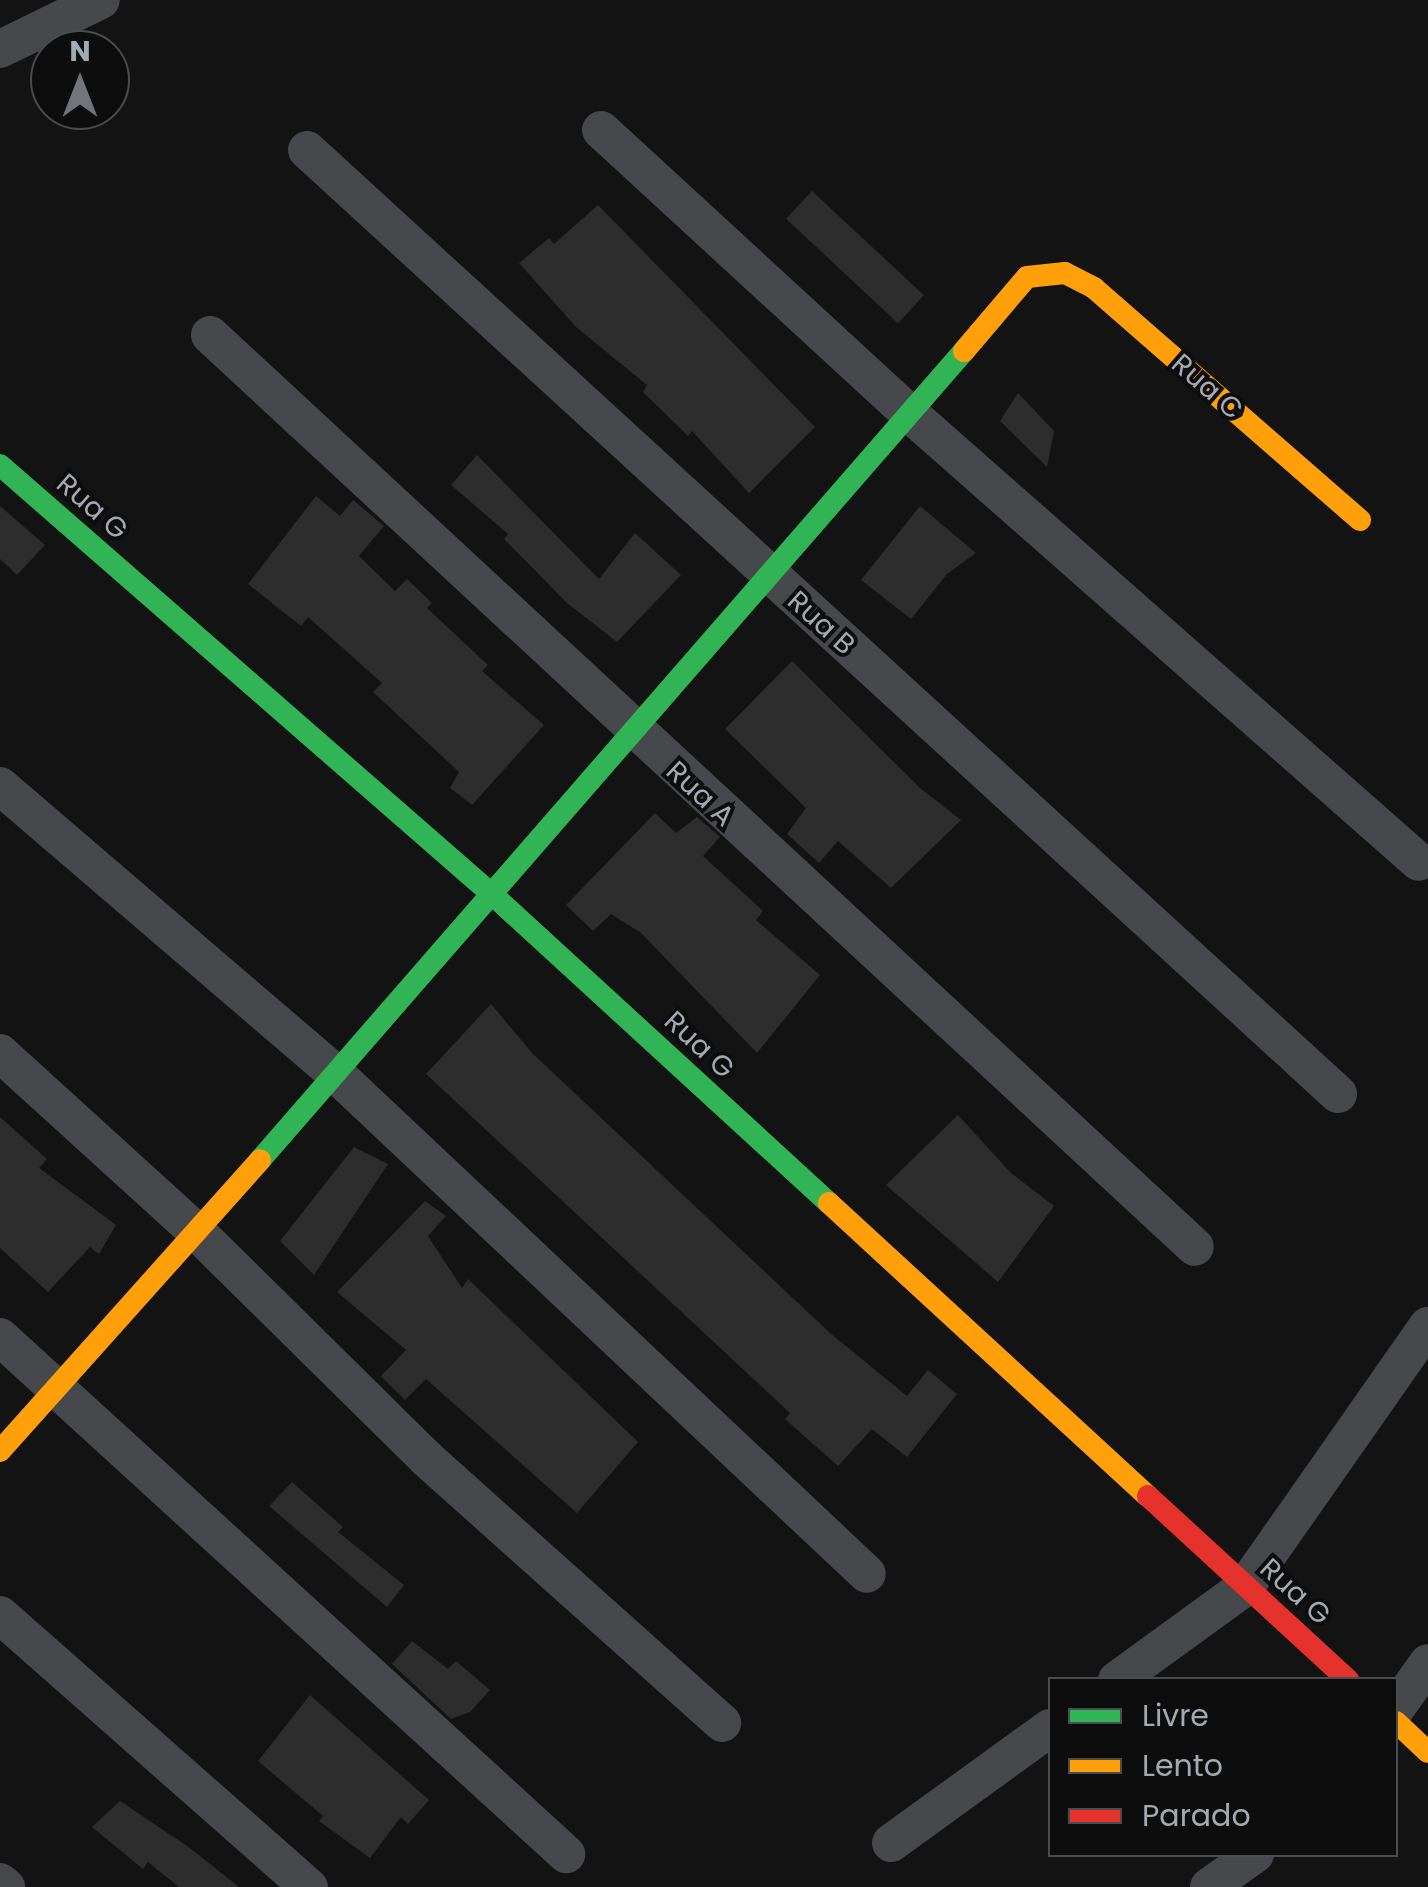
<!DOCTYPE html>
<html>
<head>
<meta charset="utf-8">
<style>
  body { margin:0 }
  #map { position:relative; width:1428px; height:1887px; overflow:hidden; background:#131313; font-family:Poppins,sans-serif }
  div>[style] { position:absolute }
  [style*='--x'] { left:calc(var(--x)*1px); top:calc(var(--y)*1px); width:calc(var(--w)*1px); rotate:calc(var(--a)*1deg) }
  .building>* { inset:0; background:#2d2d2e; transform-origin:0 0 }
  .street>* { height:38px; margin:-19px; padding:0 19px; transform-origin:19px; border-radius:19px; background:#47484b }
  .fast>* { height:22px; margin:-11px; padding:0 11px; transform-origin:11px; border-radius:11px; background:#30b455 }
  .slow>* { height:22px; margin:-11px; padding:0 11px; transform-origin:11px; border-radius:11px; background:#ff9f0a }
  .jam>* { height:22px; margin:-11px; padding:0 11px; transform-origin:11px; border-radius:11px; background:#e5322d }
  span { translate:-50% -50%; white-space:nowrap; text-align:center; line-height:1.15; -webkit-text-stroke:8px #0d0d0e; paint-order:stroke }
  .street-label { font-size:28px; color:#a4aab4 }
  .legend { position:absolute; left:1048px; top:1677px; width:350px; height:180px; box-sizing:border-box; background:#0d0d0e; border:2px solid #494c50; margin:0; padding:12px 18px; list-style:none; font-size:30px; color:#a4aab4 }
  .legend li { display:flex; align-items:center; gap:20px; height:50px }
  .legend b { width:50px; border:2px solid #494c50 }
  .north { position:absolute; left:30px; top:30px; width:100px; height:100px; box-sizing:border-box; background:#0d0d0e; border:2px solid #494c50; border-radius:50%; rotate:0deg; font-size:28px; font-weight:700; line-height:40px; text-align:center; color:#a4aab4 }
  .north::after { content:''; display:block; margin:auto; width:35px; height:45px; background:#71757c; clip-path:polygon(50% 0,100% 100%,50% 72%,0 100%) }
</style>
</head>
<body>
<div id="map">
  <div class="building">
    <i style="left:812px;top:191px;width:153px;height:38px;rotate:43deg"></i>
    <i style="clip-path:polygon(598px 205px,815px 427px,749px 493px,692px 431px,688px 436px,643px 392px,647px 385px,576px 327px,519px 263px,549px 238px,554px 244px)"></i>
    <i style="clip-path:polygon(1018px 393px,1054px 431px,1047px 467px,1000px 421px)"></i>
    <i style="clip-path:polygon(477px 455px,599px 579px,635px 533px,681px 575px,617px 642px,567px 603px,504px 539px,508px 534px,451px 485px)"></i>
    <i style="clip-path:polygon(316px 496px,340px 516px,353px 500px,384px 526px,359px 556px,395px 591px,407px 579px,432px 603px,427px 608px,488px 665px,482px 671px,544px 725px,472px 805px,450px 788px,459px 772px,373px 692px,382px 683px,308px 617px,301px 626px,248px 584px)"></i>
    <i style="clip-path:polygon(0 506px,45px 545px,17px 575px,0 559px)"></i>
    <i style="clip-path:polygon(920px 506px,976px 553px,947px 574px,911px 619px,861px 580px)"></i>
    <i style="clip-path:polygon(792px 661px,920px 788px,961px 820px,891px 888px,838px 841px,819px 863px,787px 834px,806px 808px,725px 729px)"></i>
    <i style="clip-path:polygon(655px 813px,676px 833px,697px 817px,720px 837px,703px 856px,763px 911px,756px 920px,820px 975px,757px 1053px,641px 933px,611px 914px,593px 931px,566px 905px)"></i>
    <i style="clip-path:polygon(491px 1004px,532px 1053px,830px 1333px,907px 1396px,928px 1370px,957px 1394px,907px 1457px,872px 1429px,838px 1466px,785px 1419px,790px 1413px,426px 1074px)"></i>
    <i style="clip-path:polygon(958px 1115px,1011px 1173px,1054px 1206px,998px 1282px,886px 1185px)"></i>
    <i style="clip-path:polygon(0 1117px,47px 1159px,39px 1168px,116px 1225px,99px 1254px,90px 1247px,48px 1292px,0 1248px)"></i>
    <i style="clip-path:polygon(354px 1147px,388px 1164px,314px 1275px,280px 1241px)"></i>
    <i style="clip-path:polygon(425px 1201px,446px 1216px,428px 1236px,462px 1288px,468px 1279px,638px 1442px,577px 1513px,426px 1379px,405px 1400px,381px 1376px,406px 1350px,337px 1292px)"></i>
    <i style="clip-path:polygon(292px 1482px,343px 1527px,338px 1532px,404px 1585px,387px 1607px,269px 1506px)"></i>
    <i style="clip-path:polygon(412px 1641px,448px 1669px,456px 1661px,490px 1690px,470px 1712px,451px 1719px,392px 1664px)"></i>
    <i style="clip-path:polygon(310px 1695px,429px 1800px,408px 1824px,401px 1817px,370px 1858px,319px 1821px,323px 1816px,258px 1761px)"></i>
    <i style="clip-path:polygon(120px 1801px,190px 1848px,239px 1887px,179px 1887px,148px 1862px,143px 1869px,92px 1827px)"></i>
  </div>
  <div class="street">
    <i style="--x:0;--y:49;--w:112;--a:-25.9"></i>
    <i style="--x:601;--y:130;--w:418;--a:42.6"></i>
    <i style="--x:909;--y:413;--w:679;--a:41.36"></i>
    <i style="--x:307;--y:150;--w:1398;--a:42.48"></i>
    <i style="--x:210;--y:335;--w:1342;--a:42.8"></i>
    <i style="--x:0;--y:786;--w:443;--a:40.6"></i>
    <i style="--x:336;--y:1074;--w:729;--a:43.28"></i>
    <i style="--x:0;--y:1053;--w:269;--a:42.3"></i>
    <i style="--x:199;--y:1234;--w:320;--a:44.6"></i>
    <i style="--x:427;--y:1459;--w:396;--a:41.8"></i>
    <i style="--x:0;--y:1337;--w:767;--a:42.41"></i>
    <i style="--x:0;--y:1615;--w:412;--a:41.4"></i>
    <i style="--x:1117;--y:1680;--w:158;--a:-36"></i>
    <i style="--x:1245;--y:1587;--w:319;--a:-55"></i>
    <i style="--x:1396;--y:1708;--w:55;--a:-54.6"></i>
    <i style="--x:891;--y:1843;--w:196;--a:-35.9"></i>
    <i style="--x:0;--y:1882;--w:8;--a:40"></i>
    <i style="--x:1209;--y:1887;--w:57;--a:-35.7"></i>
  </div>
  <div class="fast">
    <i style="--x:0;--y:465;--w:657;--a:41.11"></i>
    <i style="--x:495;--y:897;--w:453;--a:42.5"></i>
    <i style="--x:260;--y:1160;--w:1072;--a:-48.97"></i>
  </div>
  <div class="slow">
    <i style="--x:964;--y:351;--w:97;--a:-49.6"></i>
    <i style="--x:1027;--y:277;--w:38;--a:-6"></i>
    <i style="--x:1065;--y:273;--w:33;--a:27"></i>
    <i style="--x:1094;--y:288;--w:353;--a:41.1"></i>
    <i style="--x:829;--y:1203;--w:433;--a:42.6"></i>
    <i style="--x:0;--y:1451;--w:390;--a:-48.2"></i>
    <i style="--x:1396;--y:1722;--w:44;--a:43.2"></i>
  </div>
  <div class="jam">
    <i style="--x:1148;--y:1496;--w:272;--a:42.6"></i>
  </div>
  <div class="street-label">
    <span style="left:1207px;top:387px;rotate:41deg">Rua C</span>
    <span style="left:92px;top:507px;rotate:41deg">Rua G</span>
    <span style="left:821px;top:623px;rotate:42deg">Rua B</span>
    <span style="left:700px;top:794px;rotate:43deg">Rua A</span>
    <span style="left:699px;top:1045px;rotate:43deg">Rua G</span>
    <span style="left:1295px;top:1592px;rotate:42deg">Rua G</span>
  </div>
  <ul class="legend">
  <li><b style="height:12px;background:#30b455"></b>Livre</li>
  <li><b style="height:12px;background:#ff9f0a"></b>Lento</li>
  <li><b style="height:12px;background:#e5322d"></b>Parado</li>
  </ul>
  <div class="north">N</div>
</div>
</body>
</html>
